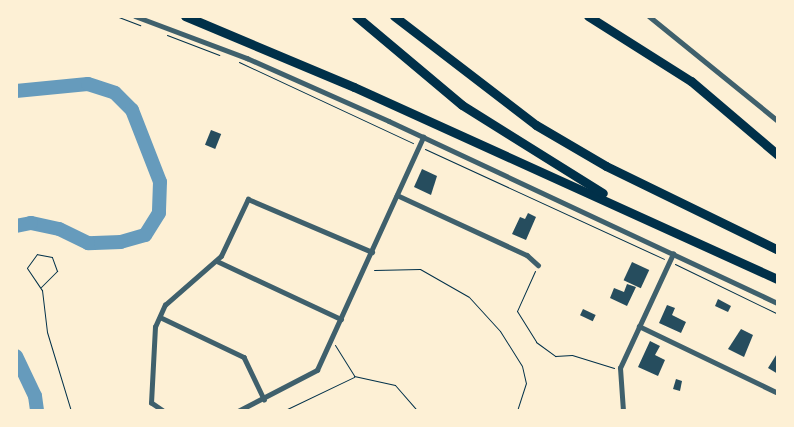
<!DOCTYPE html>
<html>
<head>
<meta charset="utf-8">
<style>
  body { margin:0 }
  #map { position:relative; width:794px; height:427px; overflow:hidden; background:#fdf0d5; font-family:Mulish,sans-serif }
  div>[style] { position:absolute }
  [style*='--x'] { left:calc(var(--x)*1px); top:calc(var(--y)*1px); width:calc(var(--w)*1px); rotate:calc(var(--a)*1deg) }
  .river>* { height:14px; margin:-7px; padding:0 7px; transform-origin:7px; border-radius:7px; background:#669bbc }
  .building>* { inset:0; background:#264d5e; transform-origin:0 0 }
  .path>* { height:1px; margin:-0.5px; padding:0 0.5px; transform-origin:0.5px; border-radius:0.5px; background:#003049 }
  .minor>* { height:4.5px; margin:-2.25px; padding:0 2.25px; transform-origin:2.25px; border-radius:2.25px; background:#3f606c }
  .motorway>* { height:9px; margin:-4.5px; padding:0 4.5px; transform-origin:4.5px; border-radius:4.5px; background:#003049 }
  span { translate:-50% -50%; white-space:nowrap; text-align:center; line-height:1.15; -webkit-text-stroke:4.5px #fdf0d5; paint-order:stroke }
  .frame { position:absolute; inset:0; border:18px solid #fdf0d5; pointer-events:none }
</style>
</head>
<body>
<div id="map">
  <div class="river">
    <i style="--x:16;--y:91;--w:72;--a:-5.6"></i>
    <i style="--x:88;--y:84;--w:28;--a:18"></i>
    <i style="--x:115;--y:93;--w:24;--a:45"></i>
    <i style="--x:132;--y:110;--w:77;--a:68.7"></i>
    <i style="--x:160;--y:182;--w:31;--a:92"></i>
    <i style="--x:159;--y:213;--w:26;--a:122"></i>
    <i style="--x:145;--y:235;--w:25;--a:164"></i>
    <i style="--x:121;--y:242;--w:33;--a:178"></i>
    <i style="--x:88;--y:243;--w:32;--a:-154"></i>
    <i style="--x:59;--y:229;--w:29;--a:-168"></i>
    <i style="--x:31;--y:223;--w:15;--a:169"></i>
    <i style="--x:16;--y:356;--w:44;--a:64.6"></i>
    <i style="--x:35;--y:396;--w:15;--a:82"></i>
  </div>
  <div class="building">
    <i style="left:211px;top:130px;width:11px;height:16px;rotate:22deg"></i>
    <i style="clip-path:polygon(422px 169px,437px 176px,431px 195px,414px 187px)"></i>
    <i style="clip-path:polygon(528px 213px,536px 217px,526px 240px,512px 234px,520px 217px,525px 219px)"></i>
    <i style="left:632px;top:262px;width:19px;height:20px;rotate:25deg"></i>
    <i style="clip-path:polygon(627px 284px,636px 287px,627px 306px,610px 298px,614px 288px,624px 292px)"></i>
    <i style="clip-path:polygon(718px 299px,731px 306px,728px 312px,715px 306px)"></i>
    <i style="clip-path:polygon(667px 305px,675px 308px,672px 315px,686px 322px,681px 333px,659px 323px)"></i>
    <i style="left:583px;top:309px;width:14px;height:7px;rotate:25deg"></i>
    <i style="clip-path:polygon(741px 329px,753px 335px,744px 357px,728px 349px)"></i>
    <i style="clip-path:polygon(650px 341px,660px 346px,655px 355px,665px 360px,658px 376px,638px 367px)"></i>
    <i style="clip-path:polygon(778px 352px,778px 374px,768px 368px)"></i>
    <i style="clip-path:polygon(676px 379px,682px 381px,680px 391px,673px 389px)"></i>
  </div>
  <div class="path">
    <i style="--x:116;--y:16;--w:26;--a:21"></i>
    <i style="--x:167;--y:35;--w:56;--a:21"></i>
    <i style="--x:239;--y:62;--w:192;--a:25"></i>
    <i style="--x:425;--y:149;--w:263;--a:24.7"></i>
    <i style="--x:675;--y:264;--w:114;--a:25.9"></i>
    <i style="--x:374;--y:270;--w:46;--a:-1.2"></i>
    <i style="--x:420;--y:269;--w:56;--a:29.7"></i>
    <i style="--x:469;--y:297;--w:46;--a:47.6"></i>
    <i style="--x:500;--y:331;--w:41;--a:57.8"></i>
    <i style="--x:522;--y:366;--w:17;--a:77"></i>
    <i style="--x:526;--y:383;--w:29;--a:108"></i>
    <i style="--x:535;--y:271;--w:44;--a:114.2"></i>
    <i style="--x:517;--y:311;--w:36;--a:58"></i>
    <i style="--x:536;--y:342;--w:24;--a:36"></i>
    <i style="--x:555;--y:356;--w:17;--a:-3"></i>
    <i style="--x:572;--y:355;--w:44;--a:17.2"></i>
    <i style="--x:41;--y:287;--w:23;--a:-45"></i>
    <i style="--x:57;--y:271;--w:15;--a:-110"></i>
    <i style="--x:52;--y:257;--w:15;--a:-169"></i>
    <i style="--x:37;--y:254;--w:17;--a:126"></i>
    <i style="--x:27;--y:268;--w:27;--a:56"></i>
    <i style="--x:42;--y:290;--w:42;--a:83.2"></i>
    <i style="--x:47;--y:332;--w:83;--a:73.1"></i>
    <i style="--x:335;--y:345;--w:36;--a:58"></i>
    <i style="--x:354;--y:376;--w:42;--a:12.4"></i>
    <i style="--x:395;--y:385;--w:35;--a:49"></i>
    <i style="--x:283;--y:411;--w:79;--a:-25.6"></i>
  </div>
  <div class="minor">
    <i style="--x:135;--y:16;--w:120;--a:20.6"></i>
    <i style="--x:247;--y:58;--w:155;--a:23.9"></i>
    <i style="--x:389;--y:121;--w:429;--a:25.1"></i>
    <i style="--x:649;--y:16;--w:166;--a:39.1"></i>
    <i style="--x:397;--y:195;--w:143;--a:24.8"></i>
    <i style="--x:527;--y:255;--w:15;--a:42"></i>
    <i style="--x:217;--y:261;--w:137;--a:25.1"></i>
    <i style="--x:160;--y:317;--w:93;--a:25.5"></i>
    <i style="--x:244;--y:357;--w:47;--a:64.5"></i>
    <i style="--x:639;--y:326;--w:154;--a:25.7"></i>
    <i style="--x:163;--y:411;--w:14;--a:-146"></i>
    <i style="--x:151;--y:403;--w:76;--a:-87"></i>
    <i style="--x:155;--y:327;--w:24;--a:-66"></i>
    <i style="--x:165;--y:305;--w:74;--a:-41.2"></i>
    <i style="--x:221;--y:256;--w:63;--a:-64.7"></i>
    <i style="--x:248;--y:199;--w:135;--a:23.1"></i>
    <i style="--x:238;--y:411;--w:89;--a:-27.4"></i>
    <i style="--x:317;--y:370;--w:256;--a:-65.5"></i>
    <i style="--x:623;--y:411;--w:43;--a:-94"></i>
    <i style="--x:620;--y:368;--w:126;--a:-65.1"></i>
  </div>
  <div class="motorway">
    <i style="--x:185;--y:16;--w:183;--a:22.8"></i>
    <i style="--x:354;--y:87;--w:465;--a:24.4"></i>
    <i style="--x:356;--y:16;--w:138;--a:40"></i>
    <i style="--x:462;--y:105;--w:166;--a:32"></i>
    <i style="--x:394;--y:16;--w:179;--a:37.5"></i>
    <i style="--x:536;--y:125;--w:81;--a:30.4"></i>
    <i style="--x:606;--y:166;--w:191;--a:26"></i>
    <i style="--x:588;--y:16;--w:122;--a:32.3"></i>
    <i style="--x:691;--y:81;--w:114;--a:40.4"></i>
  </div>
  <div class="frame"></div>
</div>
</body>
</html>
